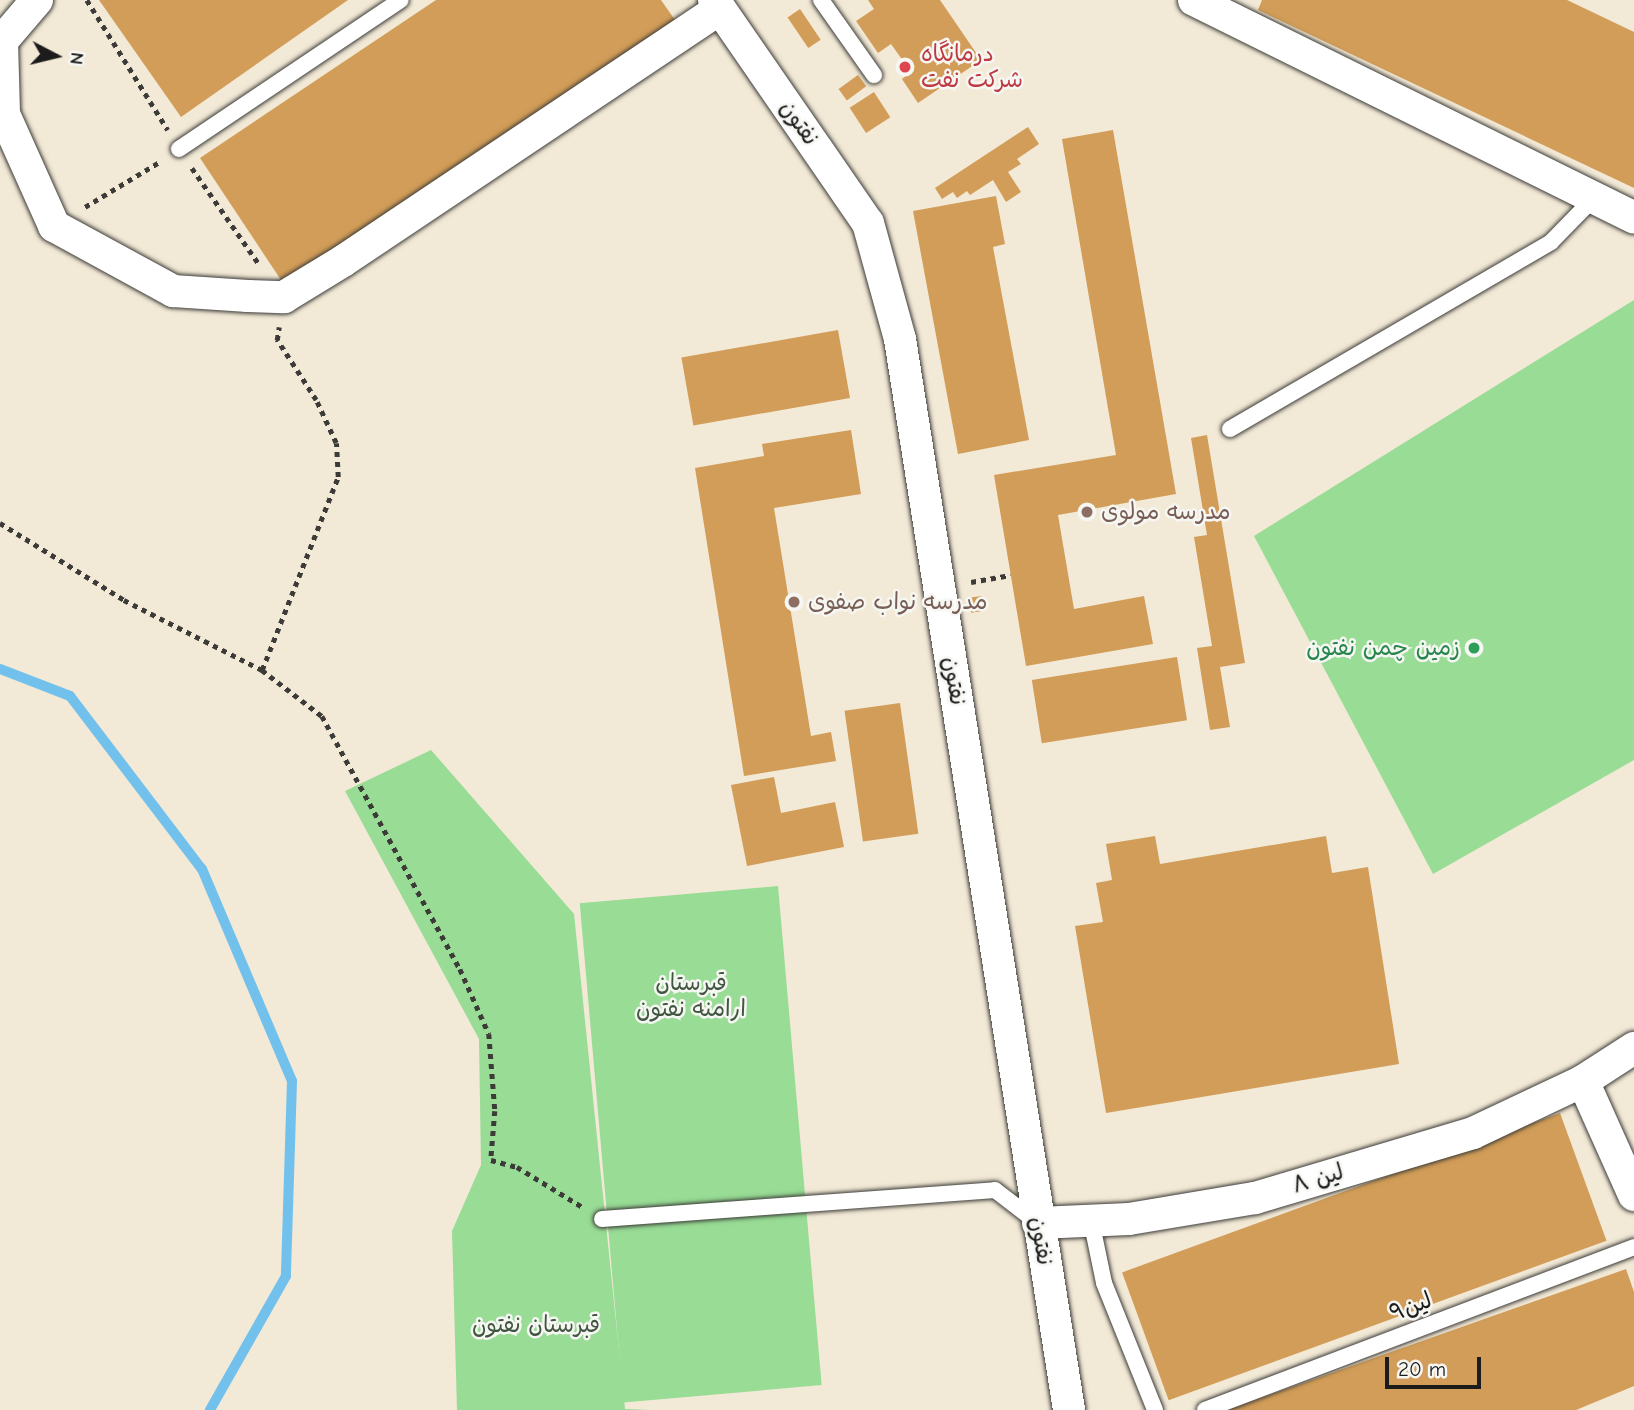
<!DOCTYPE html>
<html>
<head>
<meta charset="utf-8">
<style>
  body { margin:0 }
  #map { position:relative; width:1634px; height:1410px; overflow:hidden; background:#f2e9d6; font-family:"Comic Neue","Playpen Sans Arabic",sans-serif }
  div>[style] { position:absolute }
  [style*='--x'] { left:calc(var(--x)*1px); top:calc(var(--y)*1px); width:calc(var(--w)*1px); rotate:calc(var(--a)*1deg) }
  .green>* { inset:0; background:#98dc95; transform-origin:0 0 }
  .stream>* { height:10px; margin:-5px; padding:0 5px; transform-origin:5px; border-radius:5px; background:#72c0ec }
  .building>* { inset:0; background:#d29d58; transform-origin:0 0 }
  .path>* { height:4.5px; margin-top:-2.25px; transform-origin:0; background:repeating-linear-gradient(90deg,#3c3b38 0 5px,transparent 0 10px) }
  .roads { filter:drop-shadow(0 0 2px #3c3b38) drop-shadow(0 0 2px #3c3b38) }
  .service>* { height:16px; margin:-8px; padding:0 8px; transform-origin:8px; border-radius:8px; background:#fff }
  .minor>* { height:32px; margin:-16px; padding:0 16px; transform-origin:16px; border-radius:16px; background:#fff }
  .dots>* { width:19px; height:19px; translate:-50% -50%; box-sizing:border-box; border:4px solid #f6f6f2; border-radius:50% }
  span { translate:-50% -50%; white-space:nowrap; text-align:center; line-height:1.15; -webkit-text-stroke:5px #f6f6f2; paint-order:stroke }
  .health-label { font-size:23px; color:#be3a42 }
  .left { translate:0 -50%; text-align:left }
  .street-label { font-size:23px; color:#1c1c1c }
  .education-label { font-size:23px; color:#785e54 }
  .leisure-label { font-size:23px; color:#27864d }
  .right { translate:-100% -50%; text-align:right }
  .park-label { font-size:23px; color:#415640 }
  .north { position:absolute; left:21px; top:21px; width:70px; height:70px; -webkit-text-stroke:5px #f6f6f2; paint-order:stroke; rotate:97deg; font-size:19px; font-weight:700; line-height:28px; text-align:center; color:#1c1c1c }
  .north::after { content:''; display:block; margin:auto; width:24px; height:32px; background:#1c1c1c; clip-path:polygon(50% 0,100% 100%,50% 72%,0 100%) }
  .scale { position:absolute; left:1385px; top:1357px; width:96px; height:32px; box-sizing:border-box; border:4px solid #1c1c1c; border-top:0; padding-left:9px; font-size:21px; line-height:24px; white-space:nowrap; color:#1c1c1c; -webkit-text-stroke:5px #f6f6f2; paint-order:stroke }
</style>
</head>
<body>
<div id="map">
  <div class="green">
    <i style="clip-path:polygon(1634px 300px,1634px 760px,1433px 874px,1254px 536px)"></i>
    <i style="clip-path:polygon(431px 750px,574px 914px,625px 1409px,649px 1410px,457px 1410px,452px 1231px,481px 1165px,479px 1039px,345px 791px)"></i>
    <i style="left:778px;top:886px;width:501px;height:199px;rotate:85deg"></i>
  </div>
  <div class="stream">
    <i style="--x:0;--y:669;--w:75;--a:21.1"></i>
    <i style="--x:70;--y:696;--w:218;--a:52.7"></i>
    <i style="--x:202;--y:869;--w:230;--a:67"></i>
    <i style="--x:292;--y:1081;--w:195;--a:91.8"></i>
    <i style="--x:286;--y:1276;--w:154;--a:119.6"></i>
  </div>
  <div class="building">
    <i style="clip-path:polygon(99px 0,348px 0,181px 117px)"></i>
    <i style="clip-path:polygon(436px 0,661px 0,675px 20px,283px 283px,200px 158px)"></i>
    <i style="clip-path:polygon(868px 0,940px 0,981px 60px,918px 103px,902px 79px,911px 72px,891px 44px,878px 53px,856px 21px,874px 9px)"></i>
    <i style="clip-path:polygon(1262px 0,1567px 0,1634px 32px,1634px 188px,1258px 10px)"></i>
    <i style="left:800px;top:9px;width:37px;height:15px;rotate:56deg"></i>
    <i style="left:858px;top:75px;width:14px;height:24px;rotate:54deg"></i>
    <i style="left:874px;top:92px;width:30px;height:29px;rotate:57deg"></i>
    <i style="clip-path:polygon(1028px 127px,1039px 144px,1017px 159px,1021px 164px,1008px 172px,1021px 192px,1006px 202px,993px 180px,970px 195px,967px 191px,957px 198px,953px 192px,942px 199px,935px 188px)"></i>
    <i style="clip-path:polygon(1113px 130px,1176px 494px,1058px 515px,1074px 609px,1144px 596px,1153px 644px,1026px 666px,994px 475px,1116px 455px,1062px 139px)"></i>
    <i style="clip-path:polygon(996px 196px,1005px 244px,993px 247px,1029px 440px,958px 454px,913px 211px)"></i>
    <i style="left:838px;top:330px;width:69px;height:159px;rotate:80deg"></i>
    <i style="clip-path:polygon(851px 430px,861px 494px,774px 508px,811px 736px,831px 732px,836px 761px,744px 776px,695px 468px,764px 456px,762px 444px)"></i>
    <i style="clip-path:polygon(1207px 435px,1245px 663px,1220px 667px,1230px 727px,1210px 730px,1197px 648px,1212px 646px,1194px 537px,1207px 535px,1191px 438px)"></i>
    <i style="left:982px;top:596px;width:15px;height:13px;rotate:82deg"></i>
    <i style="left:1177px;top:657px;width:64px;height:147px;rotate:81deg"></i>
    <i style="left:900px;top:703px;width:132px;height:56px;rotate:82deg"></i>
    <i style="clip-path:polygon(774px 777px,781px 813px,835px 802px,844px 847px,747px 866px,731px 785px)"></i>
    <i style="clip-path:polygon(1155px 836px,1160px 864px,1326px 836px,1332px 873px,1368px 867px,1399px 1064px,1106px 1113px,1075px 926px,1103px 922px,1096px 883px,1112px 880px,1106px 844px)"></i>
    <i style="left:1560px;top:1113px;width:136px;height:466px;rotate:70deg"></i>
    <i style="clip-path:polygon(1626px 1269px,1634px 1292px,1634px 1386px,1576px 1410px,1227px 1410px)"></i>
  </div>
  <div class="path">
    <i style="--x:87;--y:0;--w:153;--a:58.1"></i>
    <i style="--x:192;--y:168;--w:117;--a:55.1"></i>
    <i style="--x:85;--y:207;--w:89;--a:-31.2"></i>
    <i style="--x:0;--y:523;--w:146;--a:31.8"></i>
    <i style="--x:124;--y:600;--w:155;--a:26.9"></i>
    <i style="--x:262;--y:670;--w:76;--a:37.5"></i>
    <i style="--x:322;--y:716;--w:288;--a:61.4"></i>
    <i style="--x:460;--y:969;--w:71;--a:66"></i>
    <i style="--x:489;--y:1034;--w:77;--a:85.5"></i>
    <i style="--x:495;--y:1111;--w:49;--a:94.7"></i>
    <i style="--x:491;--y:1160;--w:27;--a:15"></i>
    <i style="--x:517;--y:1167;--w:79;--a:31.5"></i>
    <i style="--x:971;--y:582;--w:40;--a:-10"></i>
    <i style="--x:262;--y:670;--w:207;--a:-68.5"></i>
    <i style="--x:338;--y:477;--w:34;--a:-93"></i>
    <i style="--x:336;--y:443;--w:47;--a:-114.9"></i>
    <i style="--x:316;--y:400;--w:72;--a:-123"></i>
    <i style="--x:277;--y:340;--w:13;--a:-81"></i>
  </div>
  <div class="roads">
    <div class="service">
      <i style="--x:821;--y:0;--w:92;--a:54.8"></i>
      <i style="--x:179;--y:149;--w:267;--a:-33.9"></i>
      <i style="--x:1230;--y:429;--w:371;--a:-30.2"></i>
      <i style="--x:1551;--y:242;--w:62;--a:-45.7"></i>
      <i style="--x:602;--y:1219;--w:394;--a:-4.2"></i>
      <i style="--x:995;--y:1190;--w:54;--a:37.5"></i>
      <i style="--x:1091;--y:1220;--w:64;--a:78.3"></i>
      <i style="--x:1104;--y:1283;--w:137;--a:68.1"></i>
      <i style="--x:1205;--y:1410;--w:459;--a:-20.8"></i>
    </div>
    <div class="minor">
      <i style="--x:37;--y:0;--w:54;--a:130.5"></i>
      <i style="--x:2;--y:41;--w:73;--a:88.4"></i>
      <i style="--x:4;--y:114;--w:123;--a:65.9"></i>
      <i style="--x:54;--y:226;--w:136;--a:28.6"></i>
      <i style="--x:173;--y:291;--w:75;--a:3.8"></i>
      <i style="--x:248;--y:296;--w:36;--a:2"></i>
      <i style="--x:284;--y:297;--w:69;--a:-31.4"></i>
      <i style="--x:343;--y:261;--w:453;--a:-33.8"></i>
      <i style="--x:714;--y:0;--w:271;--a:55.4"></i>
      <i style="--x:868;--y:223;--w:120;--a:74.6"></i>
      <i style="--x:900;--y:339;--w:1084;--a:81.03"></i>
      <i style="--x:1194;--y:0;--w:491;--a:26.3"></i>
      <i style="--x:1583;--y:1081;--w:125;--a:65.9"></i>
      <i style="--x:1038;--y:1223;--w:91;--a:-2.5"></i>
      <i style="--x:1129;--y:1219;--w:128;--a:-9.5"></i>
      <i style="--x:1255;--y:1198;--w:227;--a:-16.6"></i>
      <i style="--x:1473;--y:1133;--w:122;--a:-25.3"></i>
      <i style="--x:1583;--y:1081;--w:61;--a:-32.9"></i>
    </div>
  </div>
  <div class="dots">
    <i style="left:905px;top:67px;background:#e0444e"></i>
    <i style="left:1087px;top:512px;background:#8d6e63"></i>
    <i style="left:794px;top:602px;background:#8d6e63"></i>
    <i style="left:1474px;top:648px;background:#2e9e5b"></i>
  </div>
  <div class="health-label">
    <span class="left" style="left:921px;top:67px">درمانگاه<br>شرکت نفت</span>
  </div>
  <div class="street-label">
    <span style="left:799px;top:123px;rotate:55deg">نفتون</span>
    <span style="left:954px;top:681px;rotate:81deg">نفتون</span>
    <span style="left:1318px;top:1179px;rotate:-17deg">لین ۸</span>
    <span style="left:1041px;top:1241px;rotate:81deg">نفتون</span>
    <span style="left:1411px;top:1307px;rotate:-21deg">لین۹</span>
  </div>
  <div class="education-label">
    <span class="left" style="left:1101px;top:512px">مدرسه مولوی</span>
    <span class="left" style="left:808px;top:602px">مدرسه نواب صفوی</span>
  </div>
  <div class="leisure-label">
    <span class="right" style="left:1460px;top:648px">زمین چمن نفتون</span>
  </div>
  <div class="park-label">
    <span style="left:691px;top:996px">قبرستان<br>ارامنه نفتون</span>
    <span style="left:536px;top:1325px">قبرستان نفتون</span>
  </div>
  <div class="north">N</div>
  <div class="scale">20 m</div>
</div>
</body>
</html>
